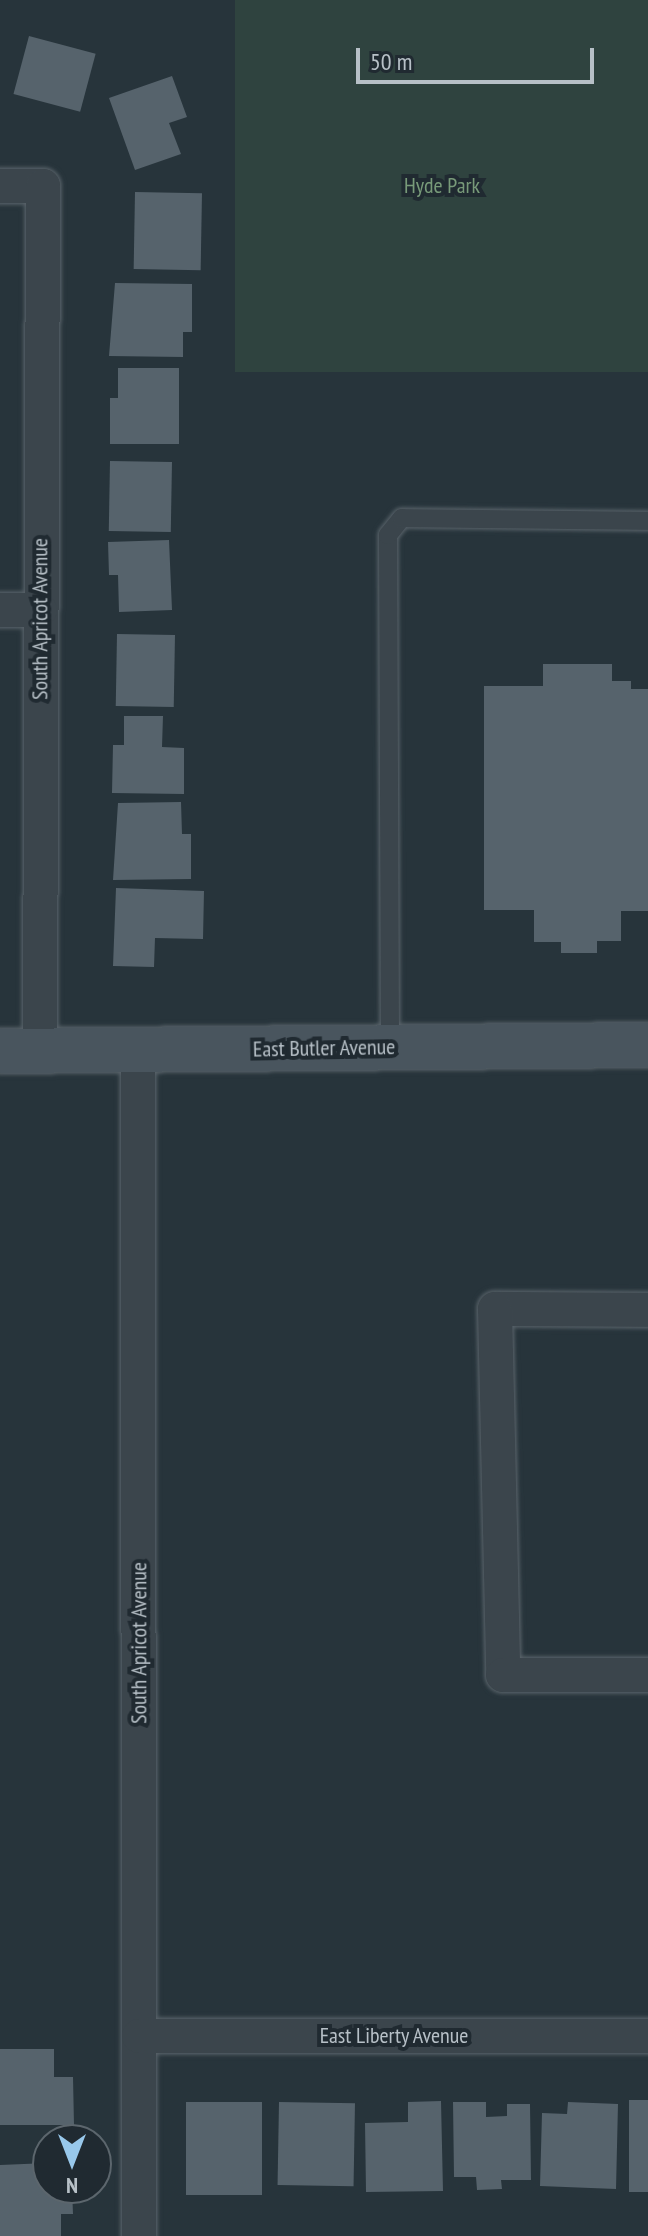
<!DOCTYPE html>
<html>
<head>
<meta charset="utf-8">
<style>
  body { margin:0 }
  #map { position:relative; width:648px; height:2236px; overflow:hidden; background:#27343b; font-family:"PT Sans Narrow",sans-serif }
  div>[style] { position:absolute }
  [style*='--x'] { left:calc(var(--x)*1px); top:calc(var(--y)*1px); width:calc(var(--w)*1px); rotate:calc(var(--a)*1deg) }
  .green>* { inset:0; background:#2f433f; transform-origin:0 0 }
  .building>* { inset:0; background:#56636c; transform-origin:0 0 }
  .roads { filter:drop-shadow(0 0 2px #59636a) drop-shadow(0 0 2px #59636a) }
  .lane>* { height:18px; margin:-9px; padding:0 9px; transform-origin:9px; border-radius:9px; background:#3b454c }
  .street>* { height:34px; margin:-17px; padding:0 17px; transform-origin:17px; border-radius:17px; background:#3b454c }
  .secondary>* { height:44px; margin:-22px; padding:0 22px; transform-origin:22px; border-radius:22px; background:#49555e }
  span { translate:-50% -50%; white-space:nowrap; text-align:center; line-height:1.15; -webkit-text-stroke:8px #202a31; paint-order:stroke }
  .park-label { font-size:22px; color:#789a79 }
  .street-label { font-size:22px; color:#b7c0c7 }
  .north { position:absolute; left:32px; top:2124px; width:80px; height:80px; box-sizing:border-box; background:#202a31; border:2px solid #5c666d; border-radius:50%; rotate:180deg; font-size:22px; font-weight:700; line-height:32px; text-align:center; color:#b7c0c7 }
  .north::after { content:''; display:block; margin:auto; width:28px; height:36px; background:#98c8eb; clip-path:polygon(50% 0,100% 100%,50% 72%,0 100%) }
  .scale { position:absolute; left:356px; top:48px; width:238px; height:36px; box-sizing:border-box; border:4px solid #b7c0c7; border-top:0; padding-left:10px; font-size:24px; line-height:28px; white-space:nowrap; color:#b7c0c7; -webkit-text-stroke:6px #202a31; paint-order:stroke }
</style>
</head>
<body>
<div id="map">
  <div class="green">
    <i style="left:235px;top:0;width:413px;height:372px"></i>
  </div>
  <div class="building">
    <i style="left:29px;top:36px;width:69px;height:60px;rotate:15deg"></i>
    <i style="clip-path:polygon(172px 76px,187px 117px,169px 123px,181px 154px,135px 170px,109px 98px)"></i>
    <i style="left:135px;top:192px;width:67px;height:77px;rotate:1deg"></i>
    <i style="clip-path:polygon(115px 283px,192px 284px,192px 332px,183px 332px,183px 357px,109px 356px)"></i>
    <i style="clip-path:polygon(118px 368px,179px 368px,179px 444px,110px 444px,110px 398px,118px 398px)"></i>
    <i style="left:110px;top:461px;width:62px;height:70px;rotate:1deg"></i>
    <i style="clip-path:polygon(169px 540px,172px 610px,119px 612px,118px 575px,109px 575px,108px 542px)"></i>
    <i style="left:117px;top:634px;width:58px;height:72px;rotate:1deg"></i>
    <i style="clip-path:polygon(543px 664px,612px 664px,612px 681px,631px 681px,631px 689px,648px 689px,648px 911px,621px 911px,621px 941px,597px 941px,597px 953px,561px 953px,561px 942px,534px 942px,534px 910px,484px 910px,484px 686px,543px 686px)"></i>
    <i style="clip-path:polygon(124px 716px,163px 716px,162px 747px,184px 748px,184px 794px,112px 793px,113px 745px,124px 745px)"></i>
    <i style="clip-path:polygon(181px 802px,182px 834px,191px 834px,191px 879px,113px 880px,118px 803px)"></i>
    <i style="clip-path:polygon(116px 888px,204px 891px,203px 939px,155px 938px,154px 967px,113px 966px)"></i>
    <i style="clip-path:polygon(0 2049px,54px 2049px,54px 2077px,73px 2077px,74px 2125px,0 2125px)"></i>
    <i style="left:629px;top:2100px;width:19px;height:92px"></i>
    <i style="clip-path:polygon(441px 2101px,443px 2191px,366px 2192px,365px 2123px,408px 2122px,408px 2102px)"></i>
    <i style="left:262px;top:2102px;width:93px;height:76px;rotate:90deg"></i>
    <i style="left:279px;top:2102px;width:76px;height:83px;rotate:1deg"></i>
    <i style="clip-path:polygon(453px 2102px,486px 2102px,486px 2117px,507px 2116px,507px 2104px,530px 2104px,531px 2180px,501px 2180px,502px 2189px,477px 2190px,476px 2177px,454px 2177px)"></i>
    <i style="clip-path:polygon(568px 2102px,618px 2104px,616px 2189px,540px 2186px,542px 2113px,567px 2114px)"></i>
    <i style="clip-path:polygon(48px 2163px,48px 2188px,72px 2188px,73px 2214px,61px 2214px,61px 2236px,0 2236px,0 2165px)"></i>
  </div>
  <div class="roads">
    <div class="lane">
      <i style="--x:390;--y:1047;--w:512;--a:-90.22"></i>
      <i style="--x:388;--y:535;--w:22;--a:-51"></i>
      <i style="--x:402;--y:518;--w:246;--a:0.7"></i>
    </div>
    <div class="street">
      <i style="--x:0;--y:186;--w:43;--a:0"></i>
      <i style="--x:43;--y:186;--w:865;--a:90.2"></i>
      <i style="--x:0;--y:610;--w:40;--a:0"></i>
      <i style="--x:138;--y:1050;--w:1186;--a:89.95"></i>
      <i style="--x:648;--y:1310;--w:153;--a:-179.6"></i>
      <i style="--x:495;--y:1309;--w:366;--a:88.7"></i>
      <i style="--x:503;--y:1675;--w:145;--a:0"></i>
      <i style="--x:139;--y:2036;--w:509;--a:0"></i>
    </div>
    <div class="secondary">
      <i style="--x:0;--y:1051;--w:648;--a:-0.53"></i>
    </div>
  </div>
  <div class="park-label">
    <span style="left:442px;top:186px">Hyde Park</span>
  </div>
  <div class="street-label">
    <span style="left:40px;top:619px;rotate:-90deg">South Apricot Avenue</span>
    <span style="left:324px;top:1048px;rotate:-1deg">East Butler Avenue</span>
    <span style="left:139px;top:1643px;rotate:-90deg">South Apricot Avenue</span>
    <span style="left:394px;top:2036px">East Liberty Avenue</span>
  </div>
  <div class="north">N</div>
  <div class="scale">50 m</div>
</div>
</body>
</html>
